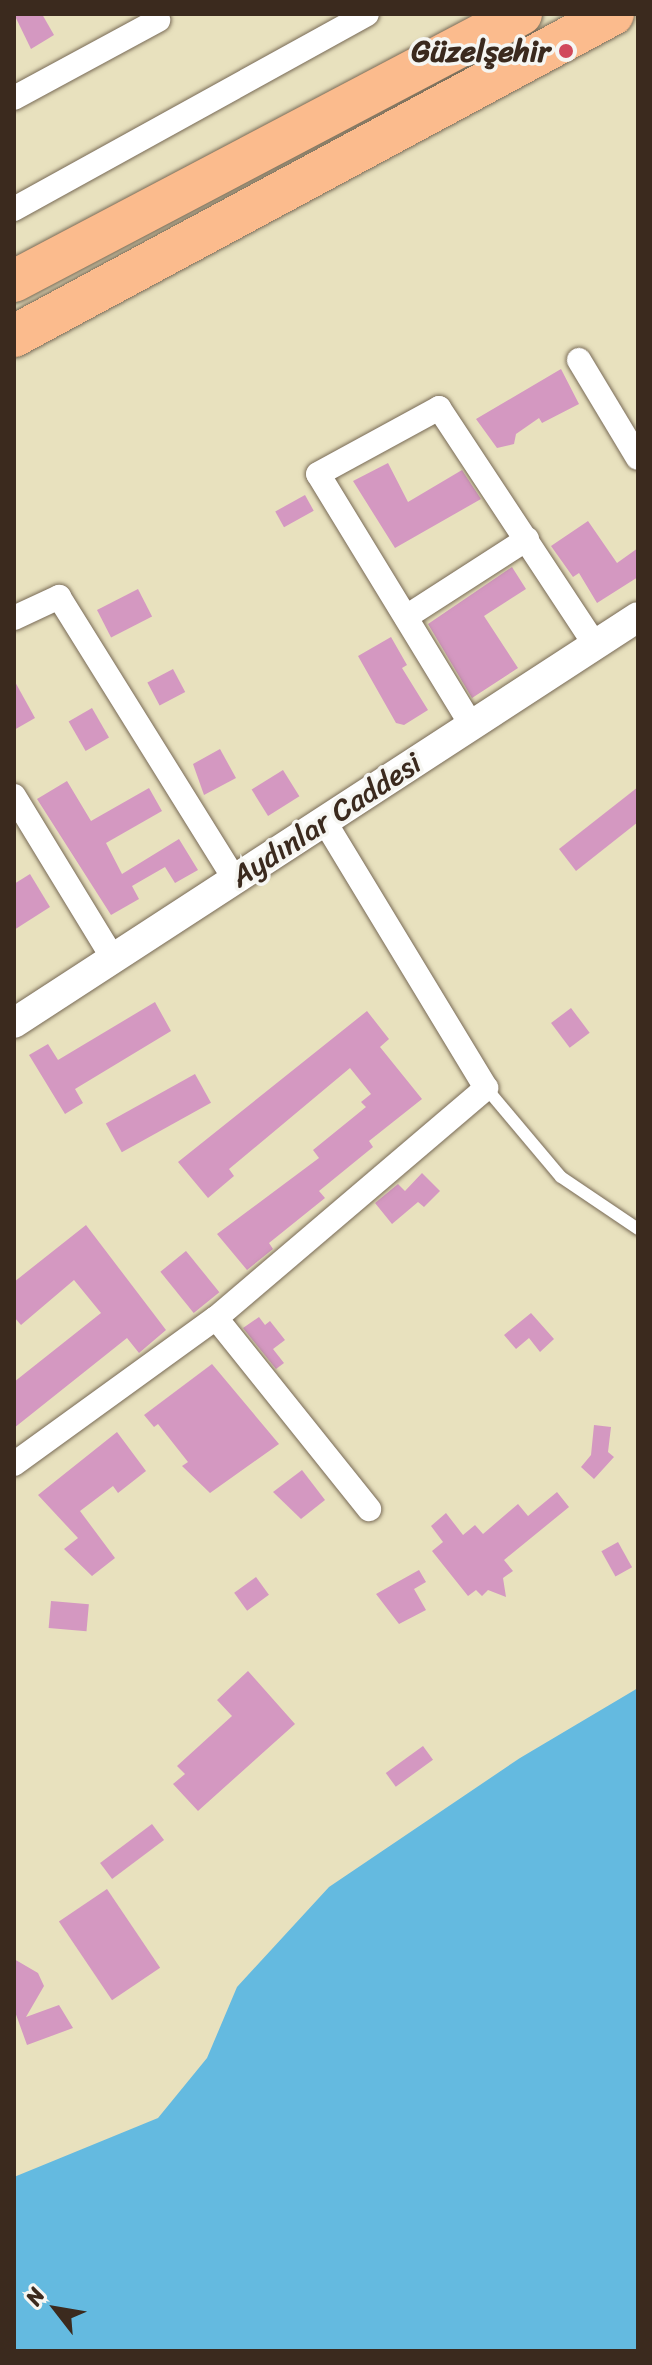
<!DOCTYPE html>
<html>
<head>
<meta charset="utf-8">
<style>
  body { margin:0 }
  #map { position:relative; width:652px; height:2365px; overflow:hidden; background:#e8e1be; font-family:Sriracha,sans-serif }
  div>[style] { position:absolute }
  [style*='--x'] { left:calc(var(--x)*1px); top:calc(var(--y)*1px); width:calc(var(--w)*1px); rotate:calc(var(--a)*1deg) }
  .water>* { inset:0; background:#64bae0 }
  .building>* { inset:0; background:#d498c1; transform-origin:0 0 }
  .roads { filter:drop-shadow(0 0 2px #786a56) drop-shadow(0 0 2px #786a56) }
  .service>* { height:12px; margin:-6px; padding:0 6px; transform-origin:6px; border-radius:6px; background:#fff }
  .minor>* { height:24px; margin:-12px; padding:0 12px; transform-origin:12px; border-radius:12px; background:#fff }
  .tertiary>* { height:30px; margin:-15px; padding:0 15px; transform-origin:15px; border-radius:15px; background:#fff }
  .trunk>* { height:42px; margin:-21px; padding:0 21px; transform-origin:21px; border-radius:21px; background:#fbbb8d }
  .dots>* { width:22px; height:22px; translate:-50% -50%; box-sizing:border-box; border:4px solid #f6f6f2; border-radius:50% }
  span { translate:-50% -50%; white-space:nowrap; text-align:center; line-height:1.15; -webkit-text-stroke:7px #f6f6f2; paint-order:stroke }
  .poi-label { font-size:30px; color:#3b2a1e; font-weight:700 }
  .right { translate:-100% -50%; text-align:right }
  .street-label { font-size:30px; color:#3b2a1e }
  .frame { position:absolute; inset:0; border:16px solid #3b2a1e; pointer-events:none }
  .north { position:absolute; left:16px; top:2269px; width:80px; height:80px; -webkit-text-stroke:6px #f6f6f2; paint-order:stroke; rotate:301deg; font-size:22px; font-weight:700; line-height:32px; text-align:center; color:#3b2a1e }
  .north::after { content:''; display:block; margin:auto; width:28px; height:36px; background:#3b2a1e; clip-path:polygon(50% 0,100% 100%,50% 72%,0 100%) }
</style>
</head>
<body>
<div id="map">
  <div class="water">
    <i style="clip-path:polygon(638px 1688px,638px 2351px,14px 2351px,14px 2177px,158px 2118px,207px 2058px,237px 1987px,329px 1887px,520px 1758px)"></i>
  </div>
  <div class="building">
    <i style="clip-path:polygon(14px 14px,42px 14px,54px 35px,31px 49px)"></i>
    <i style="clip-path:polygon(561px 369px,579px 404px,542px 423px,539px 418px,516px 434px,514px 444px,497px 448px,476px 419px)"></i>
    <i style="clip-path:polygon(388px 463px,408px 502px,462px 470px,481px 499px,395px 548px,353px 481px)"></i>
    <i style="left:305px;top:495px;width:18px;height:34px;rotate:61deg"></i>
    <i style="clip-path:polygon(588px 521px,617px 563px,638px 548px,638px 577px,597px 603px,579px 573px,573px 577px,551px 546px)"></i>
    <i style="clip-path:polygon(512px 567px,526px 589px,484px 616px,518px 668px,472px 698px,428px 624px)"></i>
    <i style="left:138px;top:589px;width:31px;height:46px;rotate:63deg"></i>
    <i style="clip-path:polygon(391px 637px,407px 665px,402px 668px,428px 710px,404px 725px,396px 723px,358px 656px)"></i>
    <i style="left:173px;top:669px;width:26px;height:29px;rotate:62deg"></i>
    <i style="clip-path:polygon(14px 680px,35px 718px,14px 730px)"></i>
    <i style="left:92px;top:708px;width:34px;height:27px;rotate:60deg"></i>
    <i style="clip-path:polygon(220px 749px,236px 778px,204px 795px,193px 764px)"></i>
    <i style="left:283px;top:770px;width:31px;height:37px;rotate:58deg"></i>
    <i style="clip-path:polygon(67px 781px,91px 821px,149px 788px,162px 811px,106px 843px,122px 874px,179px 839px,198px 870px,175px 883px,165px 867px,132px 886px,139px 899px,111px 915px,37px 799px)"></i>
    <i style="clip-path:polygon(638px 787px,638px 822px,576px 871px,559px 849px)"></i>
    <i style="clip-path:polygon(30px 874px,50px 907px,14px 930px,14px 884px)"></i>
    <i style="clip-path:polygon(155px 1002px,171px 1031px,75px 1089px,83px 1103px,65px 1114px,29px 1055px,48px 1044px,58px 1060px)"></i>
    <i style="left:571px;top:1008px;width:31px;height:25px;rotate:53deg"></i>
    <i style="clip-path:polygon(367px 1011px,389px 1039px,380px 1047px,422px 1099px,369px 1141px,373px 1147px,319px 1191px,325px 1198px,269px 1243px,273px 1249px,247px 1270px,217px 1234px,319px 1158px,313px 1150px,366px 1107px,361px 1102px,371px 1094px,350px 1068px,229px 1169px,234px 1176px,208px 1198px,178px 1162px)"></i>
    <i style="left:195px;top:1074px;width:33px;height:102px;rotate:61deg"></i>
    <i style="clip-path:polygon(422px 1173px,440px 1191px,424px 1207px,418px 1202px,392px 1224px,375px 1203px,398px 1184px,405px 1191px)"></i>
    <i style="clip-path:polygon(86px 1225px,166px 1330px,139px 1353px,127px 1338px,14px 1428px,14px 1382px,101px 1313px,74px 1280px,21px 1325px,14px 1317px,14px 1282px)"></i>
    <i style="left:186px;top:1251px;width:53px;height:33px;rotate:51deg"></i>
    <i style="clip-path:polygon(531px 1313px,554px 1339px,540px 1352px,529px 1338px,516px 1349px,504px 1335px)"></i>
    <i style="clip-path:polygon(259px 1317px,265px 1325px,270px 1321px,285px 1340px,273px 1349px,284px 1363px,276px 1369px,243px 1328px)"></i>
    <i style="clip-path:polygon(212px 1364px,279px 1444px,210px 1493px,182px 1466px,188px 1462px,158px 1424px,154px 1427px,144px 1415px)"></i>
    <i style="clip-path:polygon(594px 1425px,611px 1427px,608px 1452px,614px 1457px,594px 1479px,581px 1467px,591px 1455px)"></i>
    <i style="clip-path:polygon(117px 1432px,146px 1471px,118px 1493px,113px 1486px,80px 1511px,115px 1558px,92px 1576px,64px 1549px,78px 1538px,38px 1495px)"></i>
    <i style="clip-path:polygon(302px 1470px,325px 1500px,301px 1519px,273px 1492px)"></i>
    <i style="clip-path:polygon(557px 1492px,569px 1507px,504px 1560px,513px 1571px,503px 1578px,506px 1597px,488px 1590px,482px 1596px,476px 1590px,468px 1596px,432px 1551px,443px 1542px,431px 1526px,446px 1513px,463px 1535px,475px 1525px,483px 1534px,518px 1504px,528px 1516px)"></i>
    <i style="left:618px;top:1542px;width:29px;height:19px;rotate:61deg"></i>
    <i style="clip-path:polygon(419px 1570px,426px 1582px,414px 1589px,426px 1610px,399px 1624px,376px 1594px)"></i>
    <i style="left:256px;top:1577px;width:22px;height:27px;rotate:54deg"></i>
    <i style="left:51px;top:1601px;width:38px;height:27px;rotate:5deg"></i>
    <i style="clip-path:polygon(248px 1671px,295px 1724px,198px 1811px,173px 1784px,185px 1774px,177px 1766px,232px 1716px,217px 1700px)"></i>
    <i style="left:423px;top:1746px;width:17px;height:46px;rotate:54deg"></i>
    <i style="left:152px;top:1824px;width:20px;height:65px;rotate:53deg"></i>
    <i style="left:107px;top:1889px;width:95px;height:58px;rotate:56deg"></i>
    <i style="clip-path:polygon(14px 1959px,38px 1973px,44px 1986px,26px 2017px,59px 2005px,73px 2028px,27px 2045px,14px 2009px)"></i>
  </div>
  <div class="roads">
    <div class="service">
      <i style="--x:486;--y:1088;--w:116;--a:49.9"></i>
      <i style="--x:561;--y:1177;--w:93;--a:34"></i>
    </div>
    <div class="minor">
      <i style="--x:14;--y:98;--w:164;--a:-28.4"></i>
      <i style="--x:14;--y:209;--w:403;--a:-28.9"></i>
      <i style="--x:579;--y:360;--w:114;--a:59"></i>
      <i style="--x:406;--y:617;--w:144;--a:-32.8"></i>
      <i style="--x:14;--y:618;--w:50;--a:-25"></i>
      <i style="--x:59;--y:597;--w:331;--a:58.1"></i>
      <i style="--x:472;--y:726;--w:295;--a:-121.4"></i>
      <i style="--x:318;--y:474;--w:138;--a:-28.6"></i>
      <i style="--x:439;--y:408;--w:284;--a:56.6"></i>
      <i style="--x:14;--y:796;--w:192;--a:58.6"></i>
      <i style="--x:216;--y:1318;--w:245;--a:51.3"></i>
      <i style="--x:14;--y:1464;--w:249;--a:-35.9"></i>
      <i style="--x:216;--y:1318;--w:355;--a:-40.4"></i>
      <i style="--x:486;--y:1088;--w:312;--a:-121.2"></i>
    </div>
    <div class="tertiary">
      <i style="--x:14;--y:1023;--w:744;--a:-33.05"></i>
    </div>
    <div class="trunk">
      <i style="--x:14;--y:281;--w:573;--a:-27.77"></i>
      <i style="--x:14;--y:336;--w:680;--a:-28.26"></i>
    </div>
  </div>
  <div class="dots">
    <i style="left:566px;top:51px;background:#d1495b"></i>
  </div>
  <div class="poi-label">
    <span class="right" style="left:550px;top:51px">Güzelşehir</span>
  </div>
  <div class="street-label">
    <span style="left:326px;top:820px;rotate:-33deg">Aydınlar Caddesi</span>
  </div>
  <div class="frame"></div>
  <div class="north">N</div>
</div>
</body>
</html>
